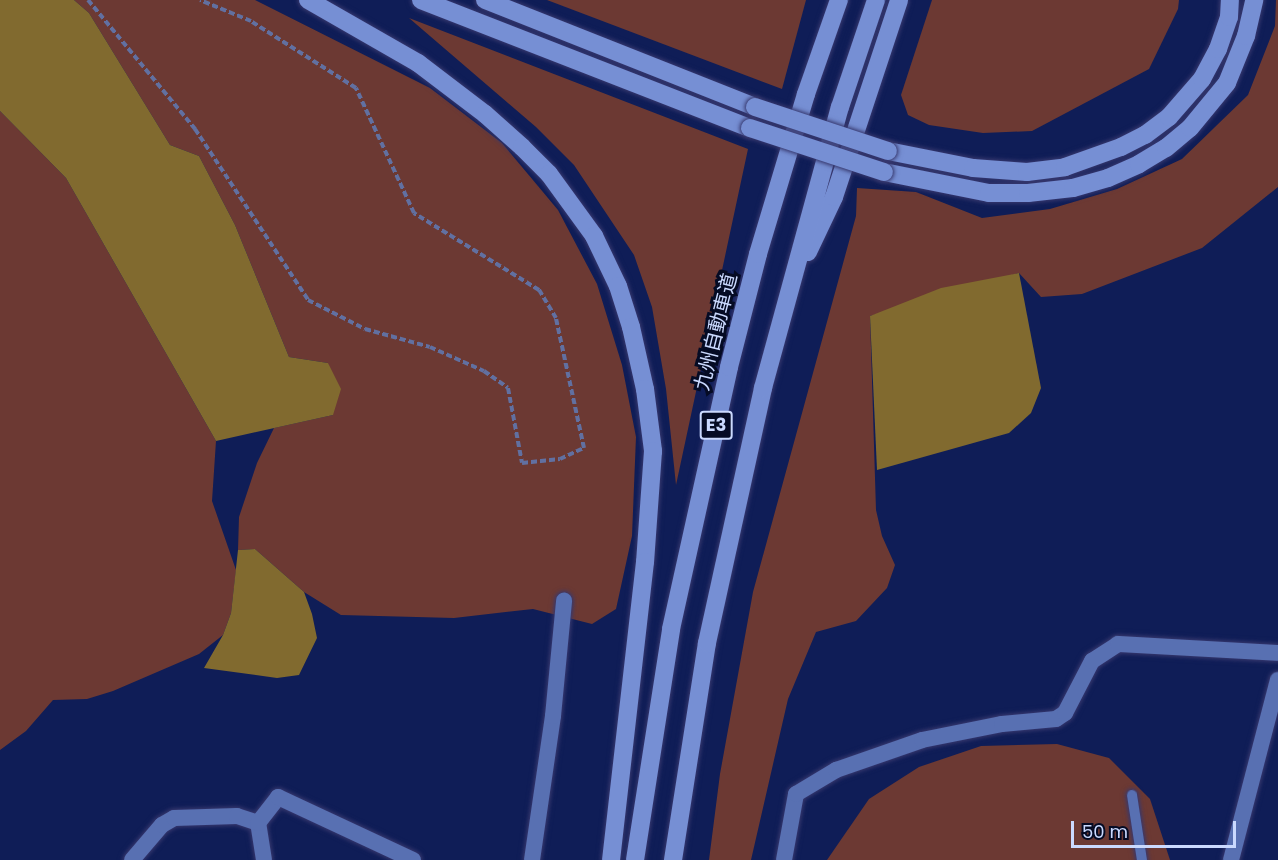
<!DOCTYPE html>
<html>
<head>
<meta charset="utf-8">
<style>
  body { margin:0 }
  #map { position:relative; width:1278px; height:860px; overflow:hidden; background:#0f1d57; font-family:Poppins,"Noto Sans JP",sans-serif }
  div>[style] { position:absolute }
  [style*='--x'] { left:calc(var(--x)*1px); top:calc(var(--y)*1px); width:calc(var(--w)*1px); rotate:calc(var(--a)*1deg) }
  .green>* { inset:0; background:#6c3933 }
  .water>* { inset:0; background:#816a2f }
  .path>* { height:4px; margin-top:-2px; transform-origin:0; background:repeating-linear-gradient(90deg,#6170a1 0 6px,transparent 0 9px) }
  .roads { filter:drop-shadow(0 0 2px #37386e) drop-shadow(0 0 2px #37386e) }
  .service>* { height:10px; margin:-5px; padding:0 5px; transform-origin:5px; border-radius:5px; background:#5870b2 }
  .minor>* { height:16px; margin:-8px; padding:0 8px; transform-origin:8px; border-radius:8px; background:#5870b2 }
  .motorway>* { height:18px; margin:-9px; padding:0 9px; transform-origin:9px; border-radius:9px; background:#768fd4 }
  .bridges { filter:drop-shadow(0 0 2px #37386e) drop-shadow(0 0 2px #37386e) }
  .motorway-bridge>* { height:18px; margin:-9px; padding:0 9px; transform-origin:9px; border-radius:9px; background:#768fd4 }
  span { translate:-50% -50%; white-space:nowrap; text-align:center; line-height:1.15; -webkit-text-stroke:6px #050b24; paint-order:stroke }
  .shield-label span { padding:2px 4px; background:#050b24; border:2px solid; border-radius:4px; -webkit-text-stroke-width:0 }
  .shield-label { font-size:18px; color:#cad9fe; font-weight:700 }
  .street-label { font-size:20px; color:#cad9fe }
  .scale { position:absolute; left:1071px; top:821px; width:165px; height:27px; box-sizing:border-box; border:3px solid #cad9fe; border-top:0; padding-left:8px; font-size:18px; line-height:21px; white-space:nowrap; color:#cad9fe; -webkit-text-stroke:4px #050b24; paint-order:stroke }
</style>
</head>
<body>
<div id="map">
  <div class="green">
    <i style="clip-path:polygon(74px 0,255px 0,430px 88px,502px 143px,558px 210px,597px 284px,622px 365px,636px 437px,632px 536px,616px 609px,592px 624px,533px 609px,454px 618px,341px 615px,304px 592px,255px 549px,238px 550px,239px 517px,257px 463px,274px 428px,333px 415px,328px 363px,289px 357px,235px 225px,199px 156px,170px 145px,89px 13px)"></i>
    <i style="clip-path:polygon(547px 0,806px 0,782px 89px)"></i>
    <i style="clip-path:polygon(932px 0,1179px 0,1178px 9px,1149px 69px,1032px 131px,983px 133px,929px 125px,908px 115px,901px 95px)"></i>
    <i style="clip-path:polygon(1276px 0,1278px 0,1278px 187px,1202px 248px,1082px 294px,1041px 297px,1019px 273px,870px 316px,876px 510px,882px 536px,895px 565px,887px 588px,856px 621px,816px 632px,788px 699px,751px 860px,709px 860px,720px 774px,753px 592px,856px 216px,857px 188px,916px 192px,982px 218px,1050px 209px,1117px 189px,1182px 159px,1248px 95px,1275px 26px)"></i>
    <i style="clip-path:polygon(409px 18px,748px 149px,676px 485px,666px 389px,652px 307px,634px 255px,574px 165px,536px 127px)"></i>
    <i style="clip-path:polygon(0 111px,66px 178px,216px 441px,212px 501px,236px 570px,231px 613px,223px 635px,199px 654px,113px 691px,87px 699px,53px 700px,26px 731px,0 750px)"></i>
    <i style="clip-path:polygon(1057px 744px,1109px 758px,1150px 799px,1170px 860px,827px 860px,869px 799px,919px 767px,981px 746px)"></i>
  </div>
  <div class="water">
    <i style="clip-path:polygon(0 0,74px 0,89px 13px,170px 145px,199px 156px,235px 225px,289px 357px,328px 363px,341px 389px,333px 415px,216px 441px,66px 178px,0 111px)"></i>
    <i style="clip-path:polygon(1019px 273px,1041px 388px,1031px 413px,1009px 433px,877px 470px,870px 316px,941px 288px)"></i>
    <i style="clip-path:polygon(255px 549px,304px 592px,312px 614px,317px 638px,299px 675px,277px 678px,204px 668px,223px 635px,231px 613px,238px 550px)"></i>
  </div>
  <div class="path">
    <i style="--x:88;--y:0;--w:168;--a:50.3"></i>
    <i style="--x:195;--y:129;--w:205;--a:56.5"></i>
    <i style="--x:308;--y:300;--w:64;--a:27"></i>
    <i style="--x:365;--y:329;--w:67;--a:15.5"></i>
    <i style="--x:430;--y:347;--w:59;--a:24"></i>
    <i style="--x:484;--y:371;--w:29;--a:35"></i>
    <i style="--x:508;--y:388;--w:76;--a:79.4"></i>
    <i style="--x:522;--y:463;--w:38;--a:-6"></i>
    <i style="--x:560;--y:459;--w:26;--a:-25"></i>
    <i style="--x:584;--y:448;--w:133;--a:-102.2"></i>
    <i style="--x:556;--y:318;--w:33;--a:-121"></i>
    <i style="--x:539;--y:290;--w:147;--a:-148.4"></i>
    <i style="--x:414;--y:213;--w:138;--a:-114.9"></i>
    <i style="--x:356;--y:88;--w:125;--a:-147.5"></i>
    <i style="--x:251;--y:21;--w:55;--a:-157.6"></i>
  </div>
  <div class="roads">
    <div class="service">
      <i style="--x:1132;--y:795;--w:66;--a:81.3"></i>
    </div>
    <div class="minor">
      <i style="--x:132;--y:860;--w:46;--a:-49.4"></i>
      <i style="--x:162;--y:825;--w:14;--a:-30"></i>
      <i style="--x:174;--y:818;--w:63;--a:-1.8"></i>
      <i style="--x:237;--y:816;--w:22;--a:18"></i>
      <i style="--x:264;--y:860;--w:37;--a:-99"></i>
      <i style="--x:258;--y:823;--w:33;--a:-52"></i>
      <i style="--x:278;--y:797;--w:149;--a:25"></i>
      <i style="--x:532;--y:860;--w:146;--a:-81.7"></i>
      <i style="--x:553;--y:716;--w:116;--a:-84.5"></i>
      <i style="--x:784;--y:860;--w:67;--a:-79.7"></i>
      <i style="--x:796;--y:794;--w:47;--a:-31"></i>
      <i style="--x:836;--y:770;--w:91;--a:-19.2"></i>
      <i style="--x:922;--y:740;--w:82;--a:-11.3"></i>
      <i style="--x:1002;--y:724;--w:54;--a:-5.3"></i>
      <i style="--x:1056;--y:719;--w:11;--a:-34"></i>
      <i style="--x:1065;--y:713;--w:59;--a:-62.6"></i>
      <i style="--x:1092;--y:661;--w:31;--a:-33"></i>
      <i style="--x:1118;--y:644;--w:160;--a:3.2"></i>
      <i style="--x:1231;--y:860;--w:186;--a:-75.4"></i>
    </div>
    <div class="motorway">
      <i style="--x:308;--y:0;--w:127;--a:29.8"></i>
      <i style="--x:418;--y:63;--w:84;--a:37.3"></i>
      <i style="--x:485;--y:114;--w:50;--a:41.7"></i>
      <i style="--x:522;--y:147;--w:38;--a:45"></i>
      <i style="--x:549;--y:174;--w:77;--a:54"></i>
      <i style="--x:594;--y:236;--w:55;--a:64.4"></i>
      <i style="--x:618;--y:286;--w:43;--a:72.4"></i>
      <i style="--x:631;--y:327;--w:64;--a:77.3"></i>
      <i style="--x:645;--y:389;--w:63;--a:82.6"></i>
      <i style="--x:653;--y:451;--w:111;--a:94.1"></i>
      <i style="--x:645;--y:562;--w:300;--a:96.5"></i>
      <i style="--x:421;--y:0;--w:353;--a:21.3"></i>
      <i style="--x:485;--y:0;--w:290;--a:21.6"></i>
      <i style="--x:888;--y:151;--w:87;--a:11.3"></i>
      <i style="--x:973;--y:168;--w:54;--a:4.2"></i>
      <i style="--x:1027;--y:172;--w:38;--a:-7"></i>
      <i style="--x:1065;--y:167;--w:59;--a:-19.7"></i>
      <i style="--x:1121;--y:147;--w:27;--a:-27"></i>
      <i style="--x:1145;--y:135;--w:30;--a:-37"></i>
      <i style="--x:1169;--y:117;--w:50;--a:-49"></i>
      <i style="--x:1202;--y:79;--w:34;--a:-62"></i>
      <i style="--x:1218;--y:49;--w:34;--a:-71"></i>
      <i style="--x:1229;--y:17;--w:17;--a:-87"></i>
      <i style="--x:884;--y:172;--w:107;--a:11.3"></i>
      <i style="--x:989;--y:193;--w:39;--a:0"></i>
      <i style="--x:1028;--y:193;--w:45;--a:-6.3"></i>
      <i style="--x:1073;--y:188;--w:36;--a:-16"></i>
      <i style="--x:1108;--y:178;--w:34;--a:-24"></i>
      <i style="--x:1139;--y:164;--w:31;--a:-31"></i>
      <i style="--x:1166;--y:148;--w:31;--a:-40"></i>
      <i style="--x:1190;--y:128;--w:58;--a:-50.6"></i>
      <i style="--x:1227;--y:83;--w:51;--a:-68"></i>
      <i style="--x:1246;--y:36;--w:37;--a:-77"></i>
      <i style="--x:808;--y:252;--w:61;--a:-64.7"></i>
      <i style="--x:834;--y:197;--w:207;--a:-71.7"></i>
      <i style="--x:635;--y:860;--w:234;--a:-81.1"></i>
      <i style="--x:671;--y:629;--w:268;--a:-77.5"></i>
      <i style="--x:729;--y:367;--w:117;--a:-75.6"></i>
      <i style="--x:758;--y:254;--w:167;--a:-73.3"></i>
      <i style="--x:806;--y:94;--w:100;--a:-70.7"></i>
      <i style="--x:673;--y:860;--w:220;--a:-81.1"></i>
      <i style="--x:707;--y:643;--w:261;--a:-77.6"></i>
      <i style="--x:763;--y:388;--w:291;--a:-74.7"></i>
      <i style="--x:840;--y:107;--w:113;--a:-71.4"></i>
    </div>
  </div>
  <div class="bridges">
    <div class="motorway-bridge">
      <i style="--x:755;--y:107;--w:140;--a:18.3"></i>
      <i style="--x:750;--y:128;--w:141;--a:18.2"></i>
    </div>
  </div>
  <div class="shield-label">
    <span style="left:716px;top:425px">E3</span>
  </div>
  <div class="street-label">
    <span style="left:716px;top:332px;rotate:-76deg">九州自動車道</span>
  </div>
  <div class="scale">50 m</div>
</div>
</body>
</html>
